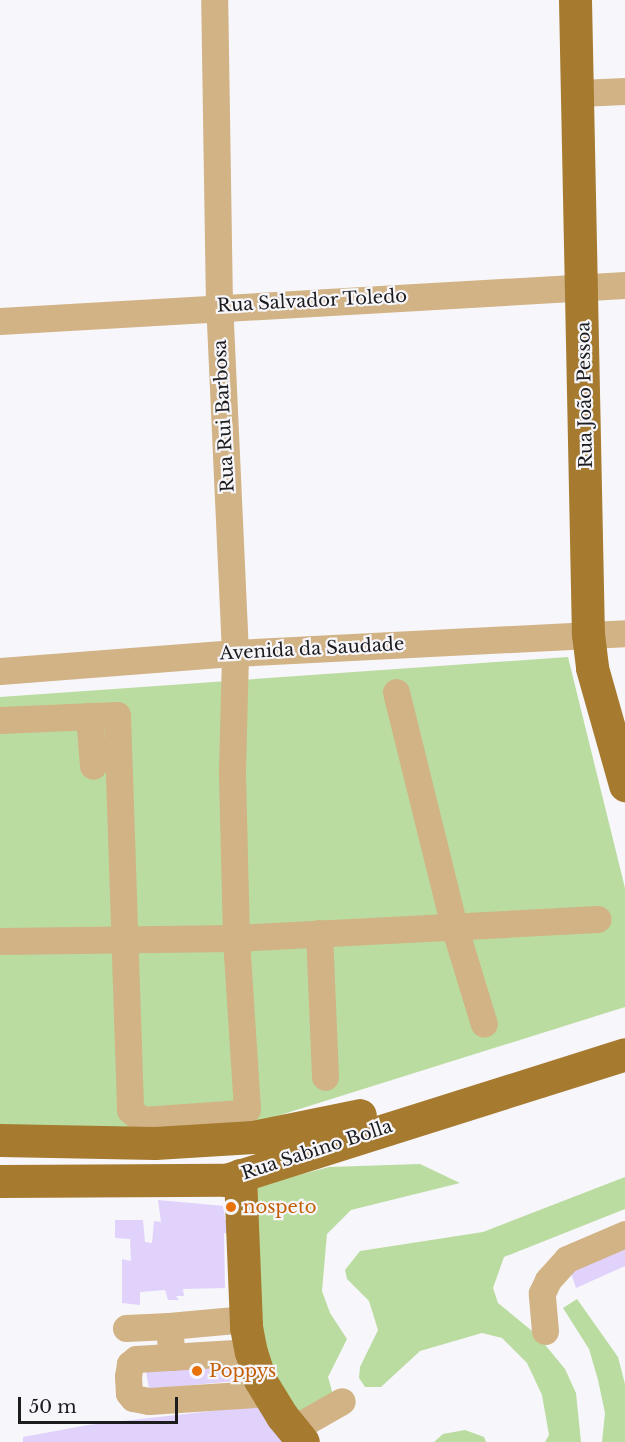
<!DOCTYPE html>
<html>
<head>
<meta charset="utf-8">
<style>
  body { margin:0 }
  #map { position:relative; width:625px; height:1442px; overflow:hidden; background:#f7f6fb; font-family:"Libre Baskerville",serif }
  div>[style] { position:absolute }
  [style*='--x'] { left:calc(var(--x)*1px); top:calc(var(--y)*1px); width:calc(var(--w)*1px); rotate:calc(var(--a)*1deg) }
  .green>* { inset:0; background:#bbdca0 }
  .building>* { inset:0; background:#e0d2fb }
  .minor>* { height:27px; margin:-13.5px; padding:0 13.5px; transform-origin:13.5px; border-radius:13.5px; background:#d1b385 }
  .major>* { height:33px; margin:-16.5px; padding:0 16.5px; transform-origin:16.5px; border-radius:16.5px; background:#a67a2f }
  .dots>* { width:16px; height:16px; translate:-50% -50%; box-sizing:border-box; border:3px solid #f7f6fb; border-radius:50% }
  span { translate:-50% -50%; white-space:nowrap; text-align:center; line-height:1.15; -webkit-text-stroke:4.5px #f7f6fb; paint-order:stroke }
  .street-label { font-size:18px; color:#1c1b1d }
  .food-label { font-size:18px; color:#c56008 }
  .left { translate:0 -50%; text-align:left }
  .scale { position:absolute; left:18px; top:1397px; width:160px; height:27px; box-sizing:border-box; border:3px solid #1c1b1d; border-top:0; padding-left:8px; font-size:18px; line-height:21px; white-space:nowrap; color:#1c1b1d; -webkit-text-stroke:4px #f7f6fb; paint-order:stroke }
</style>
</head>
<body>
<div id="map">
  <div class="green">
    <i style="clip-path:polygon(568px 657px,625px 888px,625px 1007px,258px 1122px,72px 1129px,0 1126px,0 697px)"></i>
    <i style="clip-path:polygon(420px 1164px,460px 1183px,351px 1210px,327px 1234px,322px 1291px,330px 1313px,347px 1339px,328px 1377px,334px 1398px,292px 1417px,255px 1336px,250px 1188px,329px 1167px)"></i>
    <i style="clip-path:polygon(625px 1177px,625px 1209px,504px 1257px,493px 1288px,498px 1303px,537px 1335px,565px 1369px,576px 1393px,581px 1442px,545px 1442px,549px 1435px,542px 1395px,527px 1363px,502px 1338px,482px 1333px,420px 1351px,381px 1387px,365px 1387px,359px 1378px,360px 1367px,378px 1330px,369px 1301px,347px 1279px,345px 1270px,360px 1251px,483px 1232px)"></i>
    <i style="clip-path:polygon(577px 1299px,618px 1357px,625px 1384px,625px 1442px,602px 1442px,605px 1413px,598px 1380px,589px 1349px,563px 1308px)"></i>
    <i style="clip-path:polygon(465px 1430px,484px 1437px,486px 1442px,434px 1442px,443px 1434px)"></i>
  </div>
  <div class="building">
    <i style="clip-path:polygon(158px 1200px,224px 1206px,225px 1220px,235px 1222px,235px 1236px,224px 1233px,225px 1288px,183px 1289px,184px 1296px,176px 1296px,179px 1300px,168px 1300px,165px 1290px,140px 1292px,140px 1305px,122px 1303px,122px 1259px,131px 1261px,130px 1239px,115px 1238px,115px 1220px,143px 1220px,145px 1242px,152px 1243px,154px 1221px,161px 1222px)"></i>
    <i style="clip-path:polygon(625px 1242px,625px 1266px,576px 1288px,569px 1267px)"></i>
    <i style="clip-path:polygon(227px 1365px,233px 1368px,236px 1381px,149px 1389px,146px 1371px)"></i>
    <i style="clip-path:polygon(266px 1405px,288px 1442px,23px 1442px,23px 1437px,88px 1425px)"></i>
  </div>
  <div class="minor">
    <i style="--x:579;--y:93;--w:46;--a:-2.5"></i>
    <i style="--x:0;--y:321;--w:626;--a:-3.3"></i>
    <i style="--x:0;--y:671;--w:236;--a:-4.4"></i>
    <i style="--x:235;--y:653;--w:391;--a:-2.9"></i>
    <i style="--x:396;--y:692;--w:241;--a:76.1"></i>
    <i style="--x:454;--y:926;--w:102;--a:73"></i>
    <i style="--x:89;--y:716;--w:50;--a:85.4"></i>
    <i style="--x:0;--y:720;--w:117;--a:-2.4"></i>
    <i style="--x:117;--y:715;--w:395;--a:88.1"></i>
    <i style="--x:130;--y:1110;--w:16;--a:40"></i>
    <i style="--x:142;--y:1120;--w:100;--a:-4"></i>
    <i style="--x:242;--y:1113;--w:6;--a:-39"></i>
    <i style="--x:247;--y:1109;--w:171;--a:-93.7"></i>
    <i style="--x:236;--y:938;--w:168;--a:-91.4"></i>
    <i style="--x:232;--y:770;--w:117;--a:-88.5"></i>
    <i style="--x:235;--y:653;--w:347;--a:-92.6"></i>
    <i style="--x:219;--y:306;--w:306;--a:-90.9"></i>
    <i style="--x:319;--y:933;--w:144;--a:87.6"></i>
    <i style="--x:0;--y:941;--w:236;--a:-0.7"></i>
    <i style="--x:236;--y:938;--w:362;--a:-3"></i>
    <i style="--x:126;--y:1328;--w:43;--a:-2.7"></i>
    <i style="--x:545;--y:1331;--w:38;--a:-95"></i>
    <i style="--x:542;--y:1293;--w:14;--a:-65"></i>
    <i style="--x:548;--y:1280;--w:28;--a:-48"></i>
    <i style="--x:567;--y:1259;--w:63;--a:-23.3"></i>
    <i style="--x:251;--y:1352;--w:115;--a:176.5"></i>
    <i style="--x:136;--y:1359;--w:8;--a:140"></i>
    <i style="--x:130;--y:1364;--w:12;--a:99"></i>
    <i style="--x:128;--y:1376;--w:17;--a:87"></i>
    <i style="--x:129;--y:1393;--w:6;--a:51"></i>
    <i style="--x:133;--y:1398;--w:16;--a:11"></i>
    <i style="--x:149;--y:1401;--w:119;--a:-3.8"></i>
    <i style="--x:172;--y:1357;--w:31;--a:-96"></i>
    <i style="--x:169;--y:1326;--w:77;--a:-5.2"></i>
    <i style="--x:293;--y:1429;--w:56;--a:-29.7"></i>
  </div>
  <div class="major">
    <i style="--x:575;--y:0;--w:634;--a:88.83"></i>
    <i style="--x:588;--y:634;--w:34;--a:83"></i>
    <i style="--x:592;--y:668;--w:122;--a:74.2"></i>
    <i style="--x:0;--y:1140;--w:155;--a:1.1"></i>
    <i style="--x:155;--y:1143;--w:98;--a:-3.5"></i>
    <i style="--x:253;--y:1137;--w:109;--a:-11.6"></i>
    <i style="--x:240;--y:1175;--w:152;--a:87.7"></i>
    <i style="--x:246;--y:1327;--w:25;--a:79"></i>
    <i style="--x:251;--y:1352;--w:29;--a:72"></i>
    <i style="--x:260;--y:1380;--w:42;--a:58.6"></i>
    <i style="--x:282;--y:1416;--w:33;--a:51"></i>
    <i style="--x:0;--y:1181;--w:226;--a:-0.3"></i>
    <i style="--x:226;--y:1180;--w:418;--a:-17.5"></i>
  </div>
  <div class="dots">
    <i style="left:231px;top:1207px;background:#e8710a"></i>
    <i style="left:197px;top:1371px;background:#e8710a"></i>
  </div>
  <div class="street-label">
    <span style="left:312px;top:301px;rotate:-3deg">Rua Salvador Toledo</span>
    <span style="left:585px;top:395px;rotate:-91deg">Rua João Pessoa</span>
    <span style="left:224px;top:416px;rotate:-93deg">Rua Rui Barbosa</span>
    <span style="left:312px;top:649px;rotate:-3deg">Avenida da Saudade</span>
    <span style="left:317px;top:1150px;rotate:-18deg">Rua Sabino Bolla</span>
  </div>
  <div class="food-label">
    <span class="left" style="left:243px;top:1207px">nospeto</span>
    <span class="left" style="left:209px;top:1371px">Poppys</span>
  </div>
  <div class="scale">50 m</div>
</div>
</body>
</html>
